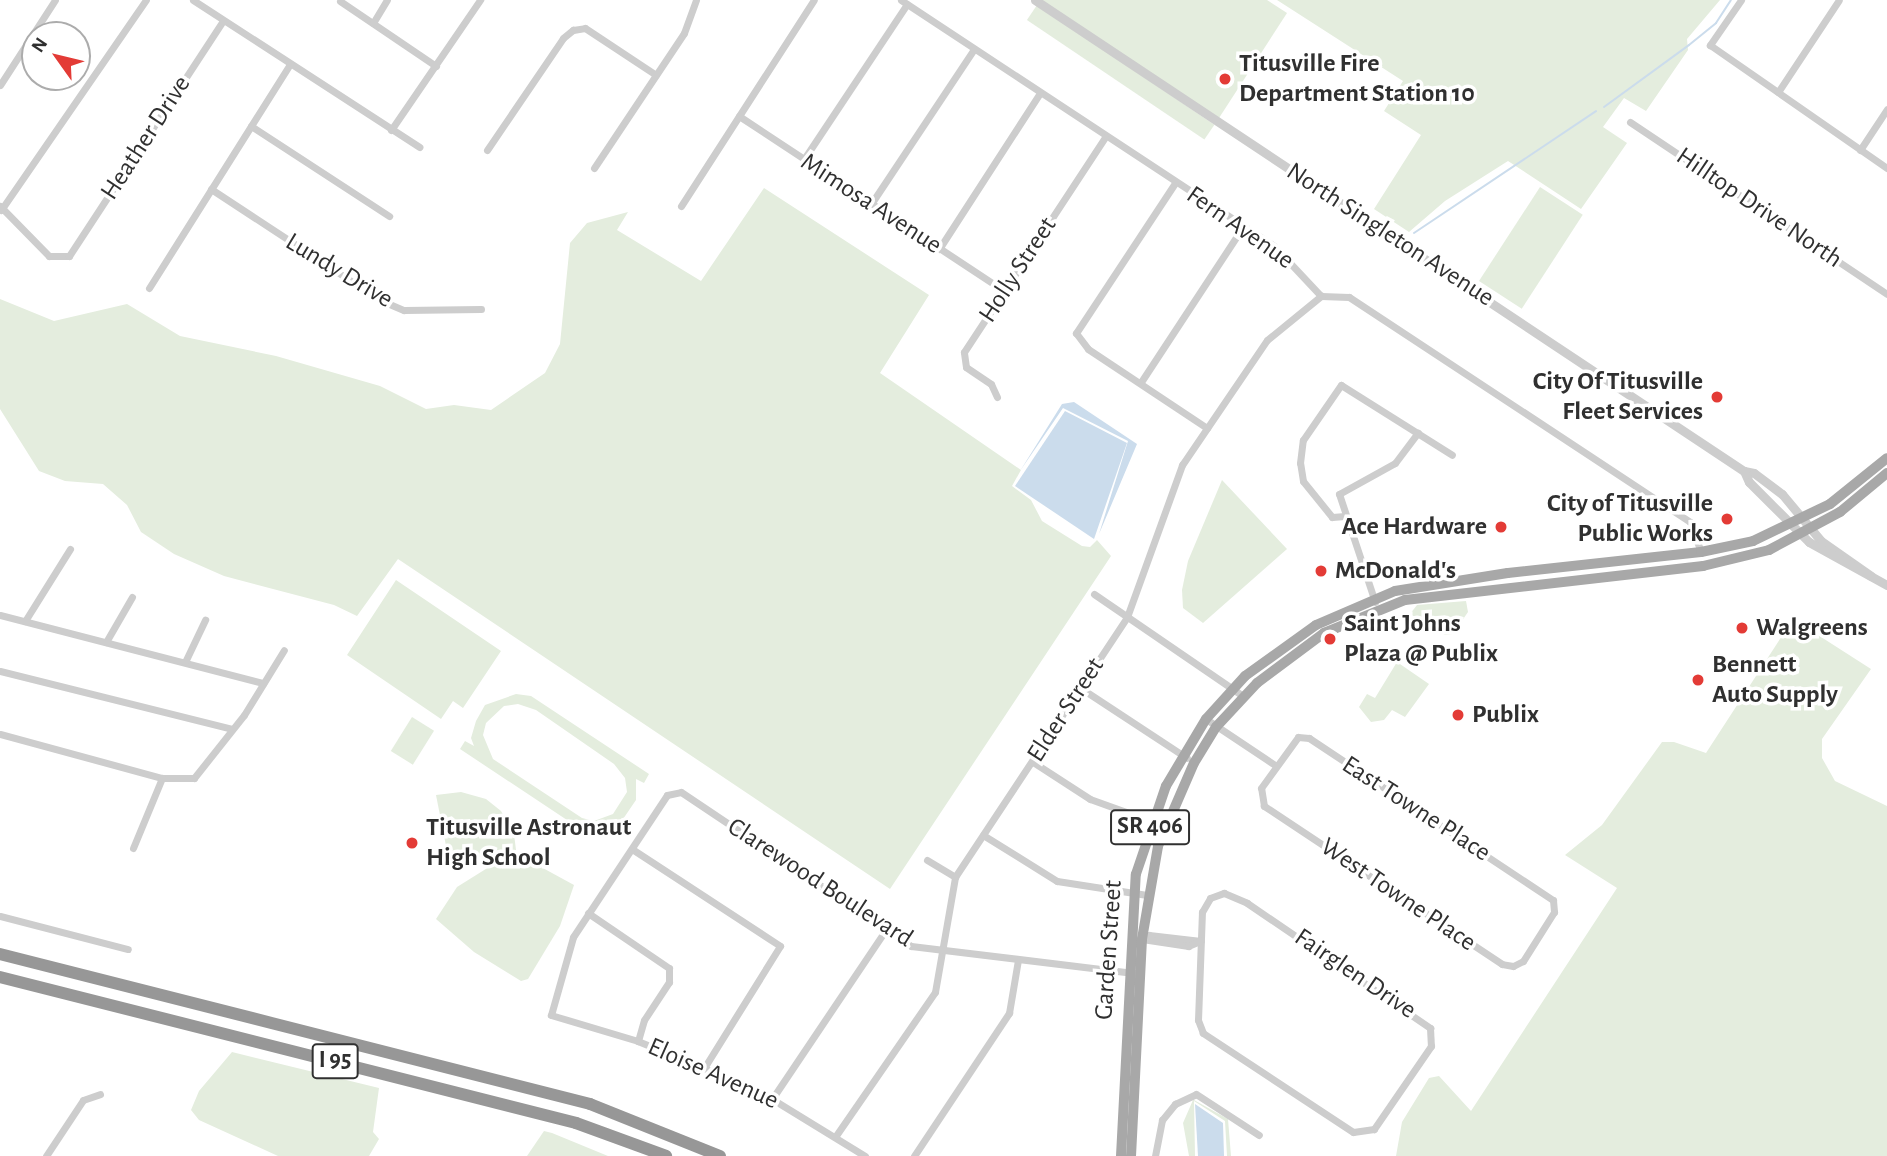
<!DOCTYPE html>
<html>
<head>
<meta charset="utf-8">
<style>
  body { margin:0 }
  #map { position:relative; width:1887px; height:1156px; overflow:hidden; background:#fff; font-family:"Alegreya Sans",sans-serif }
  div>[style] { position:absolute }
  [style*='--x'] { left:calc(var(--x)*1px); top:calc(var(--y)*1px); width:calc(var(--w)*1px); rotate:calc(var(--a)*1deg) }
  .green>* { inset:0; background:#e4edde; transform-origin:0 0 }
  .water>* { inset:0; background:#cbdcec }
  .stream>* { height:2px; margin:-1px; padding:0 1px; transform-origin:1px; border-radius:1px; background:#cbdcec }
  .minor>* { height:7px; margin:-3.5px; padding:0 3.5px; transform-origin:3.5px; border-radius:3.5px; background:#cdcdcd }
  .tertiary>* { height:9px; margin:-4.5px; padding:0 4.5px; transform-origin:4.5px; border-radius:4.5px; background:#cdcdcd }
  .primary>* { height:10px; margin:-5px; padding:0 5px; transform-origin:5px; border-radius:5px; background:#a8a8a8 }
  .motorway>* { height:12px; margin:-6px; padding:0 6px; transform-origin:6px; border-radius:6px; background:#979797 }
  .dots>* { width:19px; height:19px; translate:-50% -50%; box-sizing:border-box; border:4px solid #fff; border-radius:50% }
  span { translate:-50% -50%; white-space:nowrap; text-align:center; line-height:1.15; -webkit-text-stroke:7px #fff; paint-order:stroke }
  .shield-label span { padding:2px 5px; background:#fff; border:2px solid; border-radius:5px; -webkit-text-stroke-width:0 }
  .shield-label { font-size:24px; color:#303030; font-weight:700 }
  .poi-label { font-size:26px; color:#303030; font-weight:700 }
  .left { translate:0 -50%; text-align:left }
  .right { translate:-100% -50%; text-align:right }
  .street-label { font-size:26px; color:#303030 }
  .north { position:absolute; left:21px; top:21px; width:70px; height:70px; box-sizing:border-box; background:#fff; border:2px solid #acacac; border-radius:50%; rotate:304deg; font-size:19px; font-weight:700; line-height:28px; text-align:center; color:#303030 }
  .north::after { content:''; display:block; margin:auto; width:24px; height:32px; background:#e33b36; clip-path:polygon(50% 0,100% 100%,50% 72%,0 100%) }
</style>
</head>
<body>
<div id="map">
  <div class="green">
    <i style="clip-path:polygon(1041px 0,1267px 0,1287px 13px,1219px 118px)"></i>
    <i style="clip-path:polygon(1277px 0,1720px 0,1687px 39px,1688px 50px,1646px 111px,1624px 98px,1603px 127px,1627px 143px,1581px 209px,1508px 161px,1445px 201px,1409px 232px,1374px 209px,1421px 135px,1384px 111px,1403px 81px)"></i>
    <i style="left:1037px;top:5px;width:214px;height:18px;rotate:34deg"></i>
    <i style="left:1540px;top:187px;width:51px;height:112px;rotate:33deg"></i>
    <i style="clip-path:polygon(764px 188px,929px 295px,880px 373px,1021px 470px,1012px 486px,1031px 500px,1042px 521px,1082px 546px,1090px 547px,1097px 540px,1111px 556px,890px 889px,398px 559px,357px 616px,334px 605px,224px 576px,174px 554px,141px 532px,127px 505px,103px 484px,65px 481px,39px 471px,0 409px,0 299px,54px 321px,127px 304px,180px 336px,276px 356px,380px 386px,426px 409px,454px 405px,491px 410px,545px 373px,560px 344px,570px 243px,587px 223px,628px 212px,617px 230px,701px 281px)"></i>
    <i style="clip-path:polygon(1222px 480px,1287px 549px,1203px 623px,1183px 608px,1182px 590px,1188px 561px)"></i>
    <i style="clip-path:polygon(396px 580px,501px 651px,463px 708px,453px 701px,441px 719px,347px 655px)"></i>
    <i style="clip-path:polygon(1466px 601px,1468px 612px,1453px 634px,1445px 635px,1410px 614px,1417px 605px)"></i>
    <i style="clip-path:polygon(1793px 619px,1871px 669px,1822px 739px,1822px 758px,1835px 781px,1887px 806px,1887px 1156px,1396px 1156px,1402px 1122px,1429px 1078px,1439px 1076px,1471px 1111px,1617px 888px,1565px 855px,1602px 825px,1662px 742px,1674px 742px,1706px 753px)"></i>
    <i style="clip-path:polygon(1397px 662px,1429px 684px,1405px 717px,1392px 710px,1384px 720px,1371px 722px,1359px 707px,1367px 694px,1375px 698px)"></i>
    <i style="clip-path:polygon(evenodd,516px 694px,531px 696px,649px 774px,644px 783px,636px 779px,636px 800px,621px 822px,595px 832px,579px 828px,460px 749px,465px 741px,474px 746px,471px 738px,476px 721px,485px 705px,516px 694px,518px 704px,536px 710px,614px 764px,625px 778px,627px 792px,613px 814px,594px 821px,582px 818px,493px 759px,483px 735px,486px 723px,504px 706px,518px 704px)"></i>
    <i style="left:412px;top:717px;width:26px;height:40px;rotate:32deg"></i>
    <i style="clip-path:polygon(461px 792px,486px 799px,501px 811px,514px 834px,516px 850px,455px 862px,448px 856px,436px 795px)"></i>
    <i style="clip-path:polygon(497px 862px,541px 867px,574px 885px,560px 926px,528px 979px,521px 981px,474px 952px,436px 919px,457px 887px)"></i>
    <i style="clip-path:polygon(232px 1052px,379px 1088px,373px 1132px,379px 1139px,369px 1156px,278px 1156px,199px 1120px,191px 1110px,199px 1091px)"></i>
    <i style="clip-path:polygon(1193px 1100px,1194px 1100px,1228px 1119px,1231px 1156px,1227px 1156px,1225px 1121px,1194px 1101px,1195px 1156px,1189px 1156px,1183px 1123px)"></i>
    <i style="clip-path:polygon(544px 1131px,552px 1133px,608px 1156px,527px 1156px)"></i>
  </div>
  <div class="water">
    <i style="clip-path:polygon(1074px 402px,1137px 444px,1099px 534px,1128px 441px,1063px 408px,1020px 471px,1062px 404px)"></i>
    <i style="clip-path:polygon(1065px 411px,1127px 443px,1094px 539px,1015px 486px)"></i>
    <i style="clip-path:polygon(1195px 1104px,1223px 1123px,1224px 1156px,1198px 1156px)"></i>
  </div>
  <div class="stream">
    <i style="--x:1604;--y:107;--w:105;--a:-36.1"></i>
    <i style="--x:1689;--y:45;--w:35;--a:-39"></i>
    <i style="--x:1716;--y:23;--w:27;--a:-57"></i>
    <i style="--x:1414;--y:233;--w:219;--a:-33.8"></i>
  </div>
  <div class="minor">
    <i style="--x:193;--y:0;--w:270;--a:33"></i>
    <i style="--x:901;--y:0;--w:448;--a:33.4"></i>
    <i style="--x:1275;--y:247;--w:67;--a:46.8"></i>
    <i style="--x:1321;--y:296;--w:28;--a:2"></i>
    <i style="--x:1349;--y:297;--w:409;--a:33.4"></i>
    <i style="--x:1690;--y:522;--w:32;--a:70"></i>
    <i style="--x:1741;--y:0;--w:55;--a:124.6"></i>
    <i style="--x:1710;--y:45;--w:216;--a:34.8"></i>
    <i style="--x:340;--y:1;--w:116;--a:34.1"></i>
    <i style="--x:373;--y:23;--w:27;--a:-59"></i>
    <i style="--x:0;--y:85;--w:101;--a:-57.1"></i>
    <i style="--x:1778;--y:92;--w:110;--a:-56.5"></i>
    <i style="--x:739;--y:116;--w:318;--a:33.4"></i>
    <i style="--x:1630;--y:122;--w:309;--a:33.8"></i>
    <i style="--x:251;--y:126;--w:165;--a:33.1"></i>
    <i style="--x:391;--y:130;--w:158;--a:-55.6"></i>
    <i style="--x:487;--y:150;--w:135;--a:-55.8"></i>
    <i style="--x:563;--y:38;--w:13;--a:-39"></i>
    <i style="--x:573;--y:30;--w:12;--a:-9"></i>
    <i style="--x:585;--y:28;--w:85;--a:33.5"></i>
    <i style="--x:1860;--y:150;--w:49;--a:-56.6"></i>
    <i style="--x:804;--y:159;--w:186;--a:-56.4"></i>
    <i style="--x:594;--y:168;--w:162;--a:-56.3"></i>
    <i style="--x:684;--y:33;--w:35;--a:-70"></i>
    <i style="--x:1175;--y:183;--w:180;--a:123.4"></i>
    <i style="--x:1076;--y:333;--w:20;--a:53"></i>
    <i style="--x:1088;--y:349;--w:143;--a:33.6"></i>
    <i style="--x:211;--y:189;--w:202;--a:33.3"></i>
    <i style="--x:380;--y:300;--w:26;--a:23"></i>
    <i style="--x:404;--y:310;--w:77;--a:-0.7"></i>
    <i style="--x:871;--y:204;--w:186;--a:-56.4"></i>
    <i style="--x:0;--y:206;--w:70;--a:45.6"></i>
    <i style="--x:49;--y:256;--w:20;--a:0"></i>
    <i style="--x:69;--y:256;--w:281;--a:-56.8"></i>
    <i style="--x:681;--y:206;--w:245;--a:-57.2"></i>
    <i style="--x:1;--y:210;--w:255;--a:-55.4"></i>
    <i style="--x:939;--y:249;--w:186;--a:-57.1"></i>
    <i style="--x:149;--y:288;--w:265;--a:-57.8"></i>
    <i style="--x:1141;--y:382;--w:186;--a:-56.7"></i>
    <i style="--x:997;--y:397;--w:14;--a:-115"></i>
    <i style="--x:991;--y:384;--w:30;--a:-146"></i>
    <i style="--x:966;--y:367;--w:15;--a:-98"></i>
    <i style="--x:964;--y:352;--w:257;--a:-56.7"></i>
    <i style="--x:1345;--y:516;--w:13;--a:176"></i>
    <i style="--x:1332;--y:517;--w:46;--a:-128.9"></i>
    <i style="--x:1303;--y:481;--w:18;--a:-99"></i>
    <i style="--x:1300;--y:463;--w:23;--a:-83"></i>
    <i style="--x:1303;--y:440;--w:67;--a:-55.4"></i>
    <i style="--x:1341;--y:385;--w:131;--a:32.2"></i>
    <i style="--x:1094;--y:594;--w:181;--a:34.4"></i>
    <i style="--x:1375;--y:602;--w:114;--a:-108.4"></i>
    <i style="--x:1339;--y:494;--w:64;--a:-29"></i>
    <i style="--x:1395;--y:463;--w:38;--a:-53"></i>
    <i style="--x:0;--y:615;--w:272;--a:14.5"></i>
    <i style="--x:25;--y:621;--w:85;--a:-58"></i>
    <i style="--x:106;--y:642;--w:52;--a:-60"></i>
    <i style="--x:185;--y:662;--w:47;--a:-64.5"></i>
    <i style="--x:0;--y:671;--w:239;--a:14"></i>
    <i style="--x:1079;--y:687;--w:129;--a:33.3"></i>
    <i style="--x:1206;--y:719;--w:83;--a:33.7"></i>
    <i style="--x:0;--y:734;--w:168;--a:15.2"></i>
    <i style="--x:162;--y:778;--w:32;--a:0"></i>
    <i style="--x:194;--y:778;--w:80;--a:-51.6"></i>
    <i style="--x:244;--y:715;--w:76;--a:-58.4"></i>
    <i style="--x:1298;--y:737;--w:11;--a:5"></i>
    <i style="--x:1309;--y:738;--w:293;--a:33.6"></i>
    <i style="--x:1553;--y:900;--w:12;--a:85"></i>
    <i style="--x:1554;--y:912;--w:58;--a:122.3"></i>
    <i style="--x:1523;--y:961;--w:11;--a:153"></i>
    <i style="--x:1513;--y:966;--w:11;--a:-170"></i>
    <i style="--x:1502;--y:964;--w:286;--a:-146.4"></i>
    <i style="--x:1264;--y:806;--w:18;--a:-99"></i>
    <i style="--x:1261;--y:788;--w:63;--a:-54"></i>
    <i style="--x:1033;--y:762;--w:68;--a:33"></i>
    <i style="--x:1090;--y:799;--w:80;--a:19.8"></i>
    <i style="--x:983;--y:835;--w:87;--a:31.9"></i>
    <i style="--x:1057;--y:881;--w:91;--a:8.8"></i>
    <i style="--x:133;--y:848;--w:76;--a:-67.5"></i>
    <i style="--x:632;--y:849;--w:177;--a:33.2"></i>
    <i style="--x:780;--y:946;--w:144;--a:121.9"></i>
    <i style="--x:927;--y:860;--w:33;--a:31"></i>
    <i style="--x:1224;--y:893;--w:25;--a:23"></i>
    <i style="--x:1247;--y:903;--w:222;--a:34.3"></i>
    <i style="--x:1430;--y:1028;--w:18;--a:87"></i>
    <i style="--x:1431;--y:1046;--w:101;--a:124.5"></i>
    <i style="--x:1374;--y:1129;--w:21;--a:172"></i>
    <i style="--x:1353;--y:1132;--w:180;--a:-146.6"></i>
    <i style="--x:1203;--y:1033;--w:14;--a:-111"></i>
    <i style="--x:1198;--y:1020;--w:108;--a:-87.9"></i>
    <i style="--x:1202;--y:912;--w:16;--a:-60"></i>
    <i style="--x:1210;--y:898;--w:15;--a:-20"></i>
    <i style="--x:588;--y:913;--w:98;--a:34.2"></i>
    <i style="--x:669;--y:968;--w:14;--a:90"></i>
    <i style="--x:669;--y:982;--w:45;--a:123.3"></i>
    <i style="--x:644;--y:1020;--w:22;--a:106"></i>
    <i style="--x:0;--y:916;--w:132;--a:14.5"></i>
    <i style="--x:1141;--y:939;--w:9;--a:-27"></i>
    <i style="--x:1149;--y:935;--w:52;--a:6.6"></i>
    <i style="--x:1142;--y:939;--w:47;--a:8.7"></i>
    <i style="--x:1188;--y:946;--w:13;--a:-23"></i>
    <i style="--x:772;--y:1099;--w:202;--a:-56.1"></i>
    <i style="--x:835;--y:1137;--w:176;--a:-55.4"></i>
    <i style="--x:935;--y:992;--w:117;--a:-80.1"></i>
    <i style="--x:955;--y:877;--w:312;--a:-56.5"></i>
    <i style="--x:1127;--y:617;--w:162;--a:-70.1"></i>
    <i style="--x:1182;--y:465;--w:151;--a:-55.8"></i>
    <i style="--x:1267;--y:340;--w:70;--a:-39.2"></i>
    <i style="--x:46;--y:1156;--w:67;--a:-56.5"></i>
    <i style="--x:83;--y:1100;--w:18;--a:-19"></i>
    <i style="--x:865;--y:1156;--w:109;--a:-148.5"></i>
    <i style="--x:772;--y:1099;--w:75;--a:-155.5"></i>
    <i style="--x:704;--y:1068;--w:71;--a:-157.8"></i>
    <i style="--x:638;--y:1041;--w:91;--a:-163.4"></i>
    <i style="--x:551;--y:1015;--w:81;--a:-74.2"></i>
    <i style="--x:573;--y:937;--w:170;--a:-56.5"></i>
    <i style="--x:667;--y:795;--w:14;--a:-12"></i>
    <i style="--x:681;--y:792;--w:277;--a:33.8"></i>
    <i style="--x:911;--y:946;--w:224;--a:6.9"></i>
    <i style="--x:914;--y:1156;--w:172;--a:-56.4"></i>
    <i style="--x:1009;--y:1013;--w:54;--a:-80.4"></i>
    <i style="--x:1155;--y:1156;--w:37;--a:-79"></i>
    <i style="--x:1162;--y:1120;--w:21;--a:-51"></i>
    <i style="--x:1175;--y:1104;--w:23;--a:-25"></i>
    <i style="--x:1196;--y:1094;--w:75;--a:33.1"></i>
  </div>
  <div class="tertiary">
    <i style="--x:1035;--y:0;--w:851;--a:33.6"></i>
    <i style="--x:1744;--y:471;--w:10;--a:11"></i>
    <i style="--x:1754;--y:473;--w:35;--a:37"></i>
    <i style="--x:1782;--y:494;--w:61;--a:50.3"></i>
    <i style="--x:1821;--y:541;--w:61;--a:35"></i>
    <i style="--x:1744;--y:471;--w:12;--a:66"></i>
    <i style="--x:1749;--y:482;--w:85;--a:45"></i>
    <i style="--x:1809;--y:542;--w:89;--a:28.9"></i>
  </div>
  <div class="primary">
    <i style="--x:1121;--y:1156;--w:282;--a:-87"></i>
    <i style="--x:1136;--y:874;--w:93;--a:-71.2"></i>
    <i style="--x:1166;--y:786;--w:78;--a:-59.2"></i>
    <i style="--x:1206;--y:719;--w:58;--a:-47.8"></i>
    <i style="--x:1245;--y:676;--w:87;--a:-35.7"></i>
    <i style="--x:1316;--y:625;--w:86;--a:-23.3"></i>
    <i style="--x:1395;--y:591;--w:114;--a:-9.1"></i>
    <i style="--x:1508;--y:573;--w:194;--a:-6.2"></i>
    <i style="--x:1701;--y:552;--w:53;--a:-11.9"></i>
    <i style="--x:1753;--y:541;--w:85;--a:-25.7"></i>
    <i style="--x:1830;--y:504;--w:73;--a:-38.9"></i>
    <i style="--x:1131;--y:1156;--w:217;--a:-87.1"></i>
    <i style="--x:1142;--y:939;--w:94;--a:-80.2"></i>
    <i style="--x:1158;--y:846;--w:90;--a:-66.6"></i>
    <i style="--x:1194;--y:763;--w:42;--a:-58.6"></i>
    <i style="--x:1216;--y:727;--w:60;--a:-47"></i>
    <i style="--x:1257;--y:683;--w:84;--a:-36.7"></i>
    <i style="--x:1324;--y:633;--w:87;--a:-22.2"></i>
    <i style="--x:1405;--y:600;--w:300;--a:-6.5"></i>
    <i style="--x:1703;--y:566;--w:68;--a:-13.6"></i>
    <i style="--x:1769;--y:550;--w:81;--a:-28.2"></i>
    <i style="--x:1840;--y:512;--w:61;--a:-39.7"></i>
  </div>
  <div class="motorway">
    <i style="--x:0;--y:954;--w:609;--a:14.26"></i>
    <i style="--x:590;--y:1104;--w:140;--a:21.8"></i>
    <i style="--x:0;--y:977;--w:594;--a:14.22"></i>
    <i style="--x:576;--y:1123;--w:96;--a:20.1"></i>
  </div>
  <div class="dots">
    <i style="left:1225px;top:79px;background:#e33b36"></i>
    <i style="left:1717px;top:397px;background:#e33b36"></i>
    <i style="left:1727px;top:519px;background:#e33b36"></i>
    <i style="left:1501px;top:527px;background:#e33b36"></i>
    <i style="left:1321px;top:571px;background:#e33b36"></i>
    <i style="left:1742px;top:628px;background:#e33b36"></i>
    <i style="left:1330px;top:639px;background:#e33b36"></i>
    <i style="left:1698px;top:680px;background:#e33b36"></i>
    <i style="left:1458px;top:715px;background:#e33b36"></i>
    <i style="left:412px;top:843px;background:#e33b36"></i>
  </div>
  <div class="shield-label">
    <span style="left:1150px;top:827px">SR 406</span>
    <span style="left:335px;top:1061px">I 95</span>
  </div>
  <div class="poi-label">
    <span class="left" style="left:1239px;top:79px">Titusville Fire<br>Department Station 10</span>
    <span class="right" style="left:1703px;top:397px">City Of Titusville<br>Fleet Services</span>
    <span class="right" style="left:1713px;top:519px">City of Titusville<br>Public Works</span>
    <span class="right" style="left:1487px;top:527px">Ace Hardware</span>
    <span class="left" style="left:1335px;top:571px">McDonald's</span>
    <span class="left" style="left:1344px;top:639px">Saint Johns<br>Plaza @ Publix</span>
    <span class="left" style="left:1756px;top:628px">Walgreens</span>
    <span class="left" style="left:1712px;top:680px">Bennett<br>Auto Supply</span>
    <span class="left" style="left:1472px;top:715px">Publix</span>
    <span class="left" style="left:426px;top:843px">Titusville Astronaut<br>High School</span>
  </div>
  <div class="street-label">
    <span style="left:146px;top:138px;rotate:-57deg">Heather Drive</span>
    <span style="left:871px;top:204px;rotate:33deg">Mimosa Avenue</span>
    <span style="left:1759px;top:208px;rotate:34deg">Hilltop Drive North</span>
    <span style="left:1240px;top:228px;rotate:35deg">Fern Avenue</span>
    <span style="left:1390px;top:235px;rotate:33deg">North Singleton Avenue</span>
    <span style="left:1018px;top:270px;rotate:-57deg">Holly Street</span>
    <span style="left:339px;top:271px;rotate:31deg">Lundy Drive</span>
    <span style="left:1066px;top:710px;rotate:-57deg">Elder Street</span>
    <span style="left:1416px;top:809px;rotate:33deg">East Towne Place</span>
    <span style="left:820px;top:883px;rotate:33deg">Clarewood Boulevard</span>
    <span style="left:1398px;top:895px;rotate:34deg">West Towne Place</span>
    <span style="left:1109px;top:950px;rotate:-86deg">Garden Street</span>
    <span style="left:1355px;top:974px;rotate:34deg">Fairglen Drive</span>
    <span style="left:713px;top:1074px;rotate:24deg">Eloise Avenue</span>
  </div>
  <div class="north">N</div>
</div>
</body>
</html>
